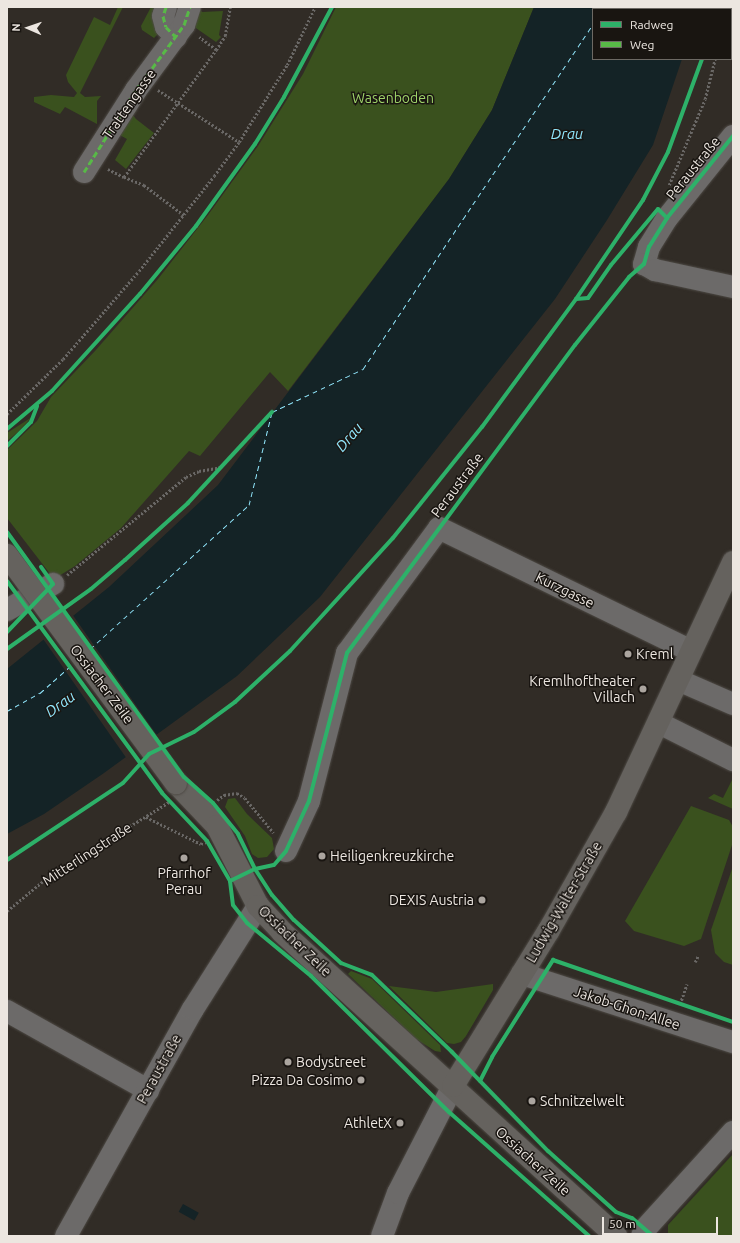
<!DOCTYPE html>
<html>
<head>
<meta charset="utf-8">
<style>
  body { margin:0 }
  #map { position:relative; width:740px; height:1243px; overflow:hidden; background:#312c26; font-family:Ubuntu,sans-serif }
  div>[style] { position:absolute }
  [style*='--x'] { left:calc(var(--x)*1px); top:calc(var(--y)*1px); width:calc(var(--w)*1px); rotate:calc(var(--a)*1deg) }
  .green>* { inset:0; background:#3a511e }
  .water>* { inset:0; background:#142326; transform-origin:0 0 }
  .pier>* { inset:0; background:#312c26; transform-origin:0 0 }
  .ferry>* { height:1px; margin-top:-0.5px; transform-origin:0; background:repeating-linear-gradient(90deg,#91e7fd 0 5px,transparent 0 9px) }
  .path>* { height:2.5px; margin-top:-1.25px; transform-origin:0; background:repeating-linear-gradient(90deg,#6a6866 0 2px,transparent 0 4px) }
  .roads { filter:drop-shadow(0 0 1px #4e4a45) drop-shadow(0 0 1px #4e4a45) }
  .minor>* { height:22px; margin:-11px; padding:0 11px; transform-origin:11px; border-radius:11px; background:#6c6a69 }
  .major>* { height:22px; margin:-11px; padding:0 11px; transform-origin:11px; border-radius:11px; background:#65625e }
  .bridges { filter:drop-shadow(0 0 1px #4e4a45) drop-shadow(0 0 1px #4e4a45) }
  .major-bridge>* { height:22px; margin:-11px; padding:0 11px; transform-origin:11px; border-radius:11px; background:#65625e }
  .quiet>* { height:3px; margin-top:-1.5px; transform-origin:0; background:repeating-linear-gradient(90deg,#58b947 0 6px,transparent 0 9px) }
  .cycleway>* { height:4px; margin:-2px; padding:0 2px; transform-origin:2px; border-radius:2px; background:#2db169 }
  .dots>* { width:11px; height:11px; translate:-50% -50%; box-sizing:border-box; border:2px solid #191511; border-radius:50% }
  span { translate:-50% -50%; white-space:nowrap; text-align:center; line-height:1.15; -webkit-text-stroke:3px #191511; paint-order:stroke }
  .park-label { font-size:14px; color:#9ed369 }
  .street-label { font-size:14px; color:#ece6e0 }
  .poi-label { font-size:14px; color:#ece6e0 }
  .left { translate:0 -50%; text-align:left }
  .right { translate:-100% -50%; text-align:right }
  .water-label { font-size:15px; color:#91e7fd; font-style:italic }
  .frame { position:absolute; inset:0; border:8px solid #ece6e0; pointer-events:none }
  .legend { position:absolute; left:592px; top:8px; width:140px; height:52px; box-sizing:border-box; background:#191511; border:1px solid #6d6964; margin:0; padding:5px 7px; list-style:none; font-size:12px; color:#ece6e0 }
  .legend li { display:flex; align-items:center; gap:8px; height:20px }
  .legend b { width:20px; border:1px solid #6d6964 }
  .north { position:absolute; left:8px; top:8px; width:40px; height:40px; -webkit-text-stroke:3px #191511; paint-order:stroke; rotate:272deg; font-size:11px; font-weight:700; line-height:16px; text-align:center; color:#ece6e0 }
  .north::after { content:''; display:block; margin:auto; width:14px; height:18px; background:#ece6e0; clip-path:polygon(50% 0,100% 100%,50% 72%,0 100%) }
  .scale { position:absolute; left:602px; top:1217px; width:116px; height:18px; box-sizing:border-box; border:2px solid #ece6e0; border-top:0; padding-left:5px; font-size:12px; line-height:14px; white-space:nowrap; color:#ece6e0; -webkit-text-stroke:3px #191511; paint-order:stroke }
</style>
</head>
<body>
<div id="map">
  <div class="green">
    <i style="clip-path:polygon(118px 7px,123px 7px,80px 93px,85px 97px,101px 96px,97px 101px,97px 124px,65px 107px,60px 114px,34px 102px,34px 97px,51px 95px,74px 97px,77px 93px,68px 82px,66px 75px,94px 17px,110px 25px)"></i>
    <i style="clip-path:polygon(151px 7px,158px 7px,159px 33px,154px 38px,142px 30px,141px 26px)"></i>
    <i style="clip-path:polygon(336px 7px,534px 7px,492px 110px,449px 179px,288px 391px,270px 372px,200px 456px,189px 451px,121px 528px,75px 566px,54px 579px,7px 518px,7px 450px,37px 421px,51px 397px,95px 351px,158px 279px,208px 215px,258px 146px,303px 74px)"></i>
    <i style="clip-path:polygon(199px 8px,202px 12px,223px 11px,219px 35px,221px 37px,216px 42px,193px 26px)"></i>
    <i style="clip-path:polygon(133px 109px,136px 111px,133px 115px,136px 119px,154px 133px,126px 169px,115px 160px,127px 139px,116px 133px)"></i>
    <i style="clip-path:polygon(32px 417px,18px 432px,7px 441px,7px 433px)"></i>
    <i style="clip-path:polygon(733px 778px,733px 809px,708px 798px,714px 794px,723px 798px)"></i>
    <i style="clip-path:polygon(235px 798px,247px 814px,272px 838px,274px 849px,267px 857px,258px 858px,252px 854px,245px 836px,225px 807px,228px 799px)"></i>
    <i style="clip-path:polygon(691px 806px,729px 820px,733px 827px,733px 842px,701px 939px,684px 946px,634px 931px,625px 921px)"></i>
    <i style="clip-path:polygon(733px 866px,733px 965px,724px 962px,715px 953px,711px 930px)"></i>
    <i style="clip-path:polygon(351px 971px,372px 979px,440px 1045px,441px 1052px,435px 1051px,416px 1039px,348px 974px)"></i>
    <i style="clip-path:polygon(493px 984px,493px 990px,466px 1036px,461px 1042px,454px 1044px,447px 1043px,389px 986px,436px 992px)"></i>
    <i style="clip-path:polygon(733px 1154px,733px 1236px,668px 1236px,668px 1225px)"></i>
  </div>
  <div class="water">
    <i style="clip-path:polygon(534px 7px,696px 7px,593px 9px,593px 59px,682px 59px,653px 145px,607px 220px,555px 299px,320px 597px,237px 676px,104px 773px,44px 814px,7px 834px,7px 669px,109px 587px,218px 485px,449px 179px,492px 110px)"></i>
    <i style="left:183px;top:1204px;width:18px;height:9px;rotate:29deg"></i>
  </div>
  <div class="pier">
    <i style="left:72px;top:614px;width:150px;height:38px;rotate:55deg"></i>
  </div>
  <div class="ferry">
    <i style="--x:603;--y:9;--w:3;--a:-45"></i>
    <i style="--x:90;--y:649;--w:215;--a:-42.2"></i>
    <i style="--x:249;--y:505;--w:96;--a:-76.1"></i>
    <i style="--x:272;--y:412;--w:101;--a:-25.3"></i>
    <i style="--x:363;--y:369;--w:415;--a:-56.3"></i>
    <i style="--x:7;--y:711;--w:38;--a:-29"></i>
    <i style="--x:40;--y:693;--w:45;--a:-41.4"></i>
  </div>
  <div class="path">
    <i style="--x:727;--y:9;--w:2;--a:-63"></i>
    <i style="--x:216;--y:50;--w:17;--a:-57"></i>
    <i style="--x:225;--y:36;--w:29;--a:-80"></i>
    <i style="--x:158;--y:90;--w:96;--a:32.7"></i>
    <i style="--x:108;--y:169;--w:18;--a:27"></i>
    <i style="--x:124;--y:177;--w:157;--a:-54.1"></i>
    <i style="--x:216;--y:50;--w:21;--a:-143"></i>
    <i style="--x:124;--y:177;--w:22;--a:22"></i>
    <i style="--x:144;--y:185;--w:50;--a:36.9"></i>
    <i style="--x:669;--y:185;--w:93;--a:-67.3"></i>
    <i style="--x:705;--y:99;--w:41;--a:-76"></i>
    <i style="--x:7;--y:414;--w:78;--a:-44.5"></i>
    <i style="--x:63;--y:359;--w:116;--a:-49.2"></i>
    <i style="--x:139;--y:271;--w:121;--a:-51.7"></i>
    <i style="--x:214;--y:176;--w:42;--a:-53.7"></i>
    <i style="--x:239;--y:142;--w:91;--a:-58.1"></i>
    <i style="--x:287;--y:65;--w:64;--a:-64.2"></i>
    <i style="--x:67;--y:575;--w:154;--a:-39.5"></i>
    <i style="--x:186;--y:477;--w:14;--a:-25"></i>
    <i style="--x:199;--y:471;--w:22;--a:-10"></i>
    <i style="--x:217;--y:800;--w:9;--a:-36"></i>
    <i style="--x:224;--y:795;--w:13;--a:-9"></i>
    <i style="--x:237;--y:793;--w:9;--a:32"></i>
    <i style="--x:245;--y:798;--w:45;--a:50.4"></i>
    <i style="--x:146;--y:817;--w:61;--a:26.1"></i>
    <i style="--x:201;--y:844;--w:5;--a:-22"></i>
    <i style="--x:7;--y:911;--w:53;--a:-39.7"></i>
    <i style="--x:48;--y:877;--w:142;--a:-31.8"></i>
    <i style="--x:695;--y:962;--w:7;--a:-63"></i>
    <i style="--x:680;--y:1004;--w:21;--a:-71"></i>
  </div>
  <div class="roads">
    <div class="minor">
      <i style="--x:166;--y:7;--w:9;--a:108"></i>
      <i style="--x:163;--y:16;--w:11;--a:75"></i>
      <i style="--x:166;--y:27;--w:14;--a:45"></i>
      <i style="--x:733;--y:136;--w:105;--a:128.8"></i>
      <i style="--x:667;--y:218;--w:34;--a:122"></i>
      <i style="--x:649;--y:247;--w:18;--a:106"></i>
      <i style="--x:644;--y:264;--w:13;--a:29"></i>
      <i style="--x:655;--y:270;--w:80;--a:12.3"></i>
      <i style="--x:84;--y:172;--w:97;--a:-57.6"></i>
      <i style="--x:136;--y:90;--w:81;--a:-53.6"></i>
      <i style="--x:184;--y:25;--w:19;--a:-72"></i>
      <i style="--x:7;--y:610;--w:53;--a:-29.5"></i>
      <i style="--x:678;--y:680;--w:60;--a:23.6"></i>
      <i style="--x:659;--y:723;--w:83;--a:26.6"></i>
      <i style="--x:286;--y:851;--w:55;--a:-65.3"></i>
      <i style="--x:309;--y:801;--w:153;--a:-75.6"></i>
      <i style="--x:347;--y:653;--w:155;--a:-53.6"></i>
      <i style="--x:439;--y:528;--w:280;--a:26"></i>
      <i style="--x:522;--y:974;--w:222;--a:17.9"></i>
      <i style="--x:7;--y:1011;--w:162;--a:29.3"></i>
      <i style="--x:66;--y:1236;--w:260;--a:-60.8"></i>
      <i style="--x:193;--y:1009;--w:122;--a:-57.7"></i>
      <i style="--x:382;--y:1236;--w:46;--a:-69.6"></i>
      <i style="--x:398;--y:1193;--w:120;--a:-62.8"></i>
      <i style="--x:642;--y:1236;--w:8;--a:-67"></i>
      <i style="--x:645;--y:1229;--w:131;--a:-47.8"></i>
    </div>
    <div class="major">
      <i style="--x:176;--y:783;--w:59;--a:46.4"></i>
      <i style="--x:217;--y:826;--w:90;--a:62.9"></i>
      <i style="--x:258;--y:906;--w:35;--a:47"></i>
      <i style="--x:282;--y:932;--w:452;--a:42.3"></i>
      <i style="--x:453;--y:1086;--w:183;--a:-58.4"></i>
      <i style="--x:549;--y:930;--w:136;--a:-60.4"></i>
      <i style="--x:616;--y:812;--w:276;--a:-64.9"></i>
    </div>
  </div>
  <div class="bridges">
    <div class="major-bridge">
      <i style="--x:7;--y:555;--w:284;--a:53.5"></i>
    </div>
  </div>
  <div class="quiet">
    <i style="--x:166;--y:7;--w:9;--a:108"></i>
    <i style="--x:163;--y:16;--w:11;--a:75"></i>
    <i style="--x:166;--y:27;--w:14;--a:45"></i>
    <i style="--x:84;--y:172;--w:97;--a:-57.6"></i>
    <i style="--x:136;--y:90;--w:81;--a:-53.6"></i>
    <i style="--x:184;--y:25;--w:19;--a:-72"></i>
  </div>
  <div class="cycleway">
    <i style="--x:576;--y:299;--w:12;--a:-5"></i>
    <i style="--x:588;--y:298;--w:40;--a:-55.1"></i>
    <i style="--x:611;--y:265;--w:73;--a:-50"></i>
    <i style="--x:658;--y:209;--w:13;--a:45"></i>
    <i style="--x:7;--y:429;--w:59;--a:-40.2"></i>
    <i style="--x:52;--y:391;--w:131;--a:-47.8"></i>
    <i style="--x:140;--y:294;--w:88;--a:-50.5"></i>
    <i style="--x:196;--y:226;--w:101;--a:-54.3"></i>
    <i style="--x:255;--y:144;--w:55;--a:-58.3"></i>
    <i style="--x:284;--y:97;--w:102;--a:-61.9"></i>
    <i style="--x:7;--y:446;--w:34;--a:-45"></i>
    <i style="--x:31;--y:422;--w:17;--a:-69"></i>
    <i style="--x:7;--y:532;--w:302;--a:54.2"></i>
    <i style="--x:184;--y:777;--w:39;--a:42"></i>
    <i style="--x:213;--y:803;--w:40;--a:51"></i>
    <i style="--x:238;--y:834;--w:39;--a:64"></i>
    <i style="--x:255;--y:869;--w:31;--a:57"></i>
    <i style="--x:272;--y:895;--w:33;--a:49"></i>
    <i style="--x:294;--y:920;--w:64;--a:42.5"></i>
    <i style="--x:341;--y:963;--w:33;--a:21"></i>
    <i style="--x:372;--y:975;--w:111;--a:43.9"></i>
    <i style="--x:452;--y:1052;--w:138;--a:45.9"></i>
    <i style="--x:548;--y:1151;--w:91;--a:41.9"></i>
    <i style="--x:616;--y:1212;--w:17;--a:21"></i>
    <i style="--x:632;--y:1218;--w:28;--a:41"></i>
    <i style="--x:7;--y:581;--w:263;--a:53.8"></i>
    <i style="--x:162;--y:793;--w:66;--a:46.8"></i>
    <i style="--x:207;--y:841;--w:46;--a:60.1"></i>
    <i style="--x:230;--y:881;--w:24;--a:83"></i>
    <i style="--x:233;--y:905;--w:23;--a:52"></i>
    <i style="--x:247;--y:923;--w:83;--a:39.6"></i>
    <i style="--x:311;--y:976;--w:194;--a:44.6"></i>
    <i style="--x:449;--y:1112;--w:187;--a:41.5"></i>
    <i style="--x:7;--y:632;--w:66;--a:-46.2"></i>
    <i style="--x:53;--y:584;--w:21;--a:-125"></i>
    <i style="--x:7;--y:649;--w:103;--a:-35.5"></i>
    <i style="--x:91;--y:589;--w:45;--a:-40.5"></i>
    <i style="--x:125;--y:560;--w:85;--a:-42.1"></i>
    <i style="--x:188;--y:503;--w:124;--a:-47.3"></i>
    <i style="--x:7;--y:860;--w:139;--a:-33.6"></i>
    <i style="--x:123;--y:783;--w:39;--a:-48"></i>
    <i style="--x:149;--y:754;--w:50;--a:-26.1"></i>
    <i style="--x:194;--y:732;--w:51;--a:-36.2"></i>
    <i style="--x:235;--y:702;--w:75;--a:-42.8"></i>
    <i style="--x:290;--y:651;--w:153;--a:-47.7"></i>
    <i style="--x:393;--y:538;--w:142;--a:-51.3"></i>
    <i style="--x:482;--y:427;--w:159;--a:-53.7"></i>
    <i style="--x:576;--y:299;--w:120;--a:-55.9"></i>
    <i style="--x:643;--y:200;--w:54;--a:-62.5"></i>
    <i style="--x:668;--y:152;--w:99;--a:-69.9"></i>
    <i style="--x:230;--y:881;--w:28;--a:-26"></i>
    <i style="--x:255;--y:869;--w:19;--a:-12"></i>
    <i style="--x:274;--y:865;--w:18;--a:-49"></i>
    <i style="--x:286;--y:851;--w:55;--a:-65.3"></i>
    <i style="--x:309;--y:801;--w:153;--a:-75.6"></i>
    <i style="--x:347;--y:653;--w:383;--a:-53.5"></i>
    <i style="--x:575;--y:345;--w:87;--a:-51.5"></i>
    <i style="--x:629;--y:277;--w:20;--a:-41"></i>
    <i style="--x:644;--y:264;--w:18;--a:-74"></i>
    <i style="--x:649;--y:247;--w:34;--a:-58"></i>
    <i style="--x:667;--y:218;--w:105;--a:-51.2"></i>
    <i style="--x:480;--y:1081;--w:27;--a:-63"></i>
    <i style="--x:492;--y:1057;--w:115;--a:-57.8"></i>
    <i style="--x:553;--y:960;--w:190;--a:19"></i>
  </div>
  <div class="dots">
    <i style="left:628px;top:654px;background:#aba59f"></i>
    <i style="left:643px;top:689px;background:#aba59f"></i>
    <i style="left:322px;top:856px;background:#aba59f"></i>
    <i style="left:184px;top:858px;background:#aba59f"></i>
    <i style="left:482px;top:900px;background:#aba59f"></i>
    <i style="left:288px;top:1062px;background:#aba59f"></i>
    <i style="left:361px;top:1080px;background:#aba59f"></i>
    <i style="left:532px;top:1101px;background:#aba59f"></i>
    <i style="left:400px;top:1123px;background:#aba59f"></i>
  </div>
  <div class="park-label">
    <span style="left:393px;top:98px">Wasenboden</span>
  </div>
  <div class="street-label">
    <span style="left:129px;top:104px;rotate:-55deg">Trattengasse</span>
    <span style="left:693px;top:168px;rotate:-51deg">Peraustraße</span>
    <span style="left:457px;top:485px;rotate:-53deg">Peraustraße</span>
    <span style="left:565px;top:590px;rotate:26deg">Kurzgasse</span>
    <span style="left:102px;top:684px;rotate:53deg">Ossiacher Zeile</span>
    <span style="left:87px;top:854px;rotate:-33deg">Mitterlingstraße</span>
    <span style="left:564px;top:902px;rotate:-60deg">Ludwig-Walter-Straße</span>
    <span style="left:295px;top:941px;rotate:44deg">Ossiacher Zeile</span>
    <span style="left:627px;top:1008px;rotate:18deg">Jakob-Ghon-Allee</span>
    <span style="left:159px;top:1069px;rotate:-61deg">Peraustraße</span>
    <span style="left:533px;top:1161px;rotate:42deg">Ossiacher Zeile</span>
  </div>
  <div class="poi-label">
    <span class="left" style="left:636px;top:654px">Kreml</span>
    <span class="right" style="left:635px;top:689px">Kremlhoftheater<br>Villach</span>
    <span class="left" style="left:330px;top:856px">Heiligenkreuzkirche</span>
    <span style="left:184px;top:881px">Pfarrhof<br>Perau</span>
    <span class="right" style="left:474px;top:900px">DEXIS Austria</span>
    <span class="left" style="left:296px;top:1062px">Bodystreet</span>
    <span class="right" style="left:353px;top:1080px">Pizza Da Cosimo</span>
    <span class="left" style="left:540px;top:1101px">Schnitzelwelt</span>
    <span class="right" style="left:392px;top:1123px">AthletX</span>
  </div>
  <div class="water-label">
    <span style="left:567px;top:134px">Drau</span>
    <span style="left:349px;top:437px;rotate:-49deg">Drau</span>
    <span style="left:60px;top:704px;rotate:-36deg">Drau</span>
  </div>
  <div class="frame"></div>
  <ul class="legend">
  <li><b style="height:5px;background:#2db169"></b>Radweg</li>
  <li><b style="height:5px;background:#58b947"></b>Weg</li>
  </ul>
  <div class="north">N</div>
  <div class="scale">50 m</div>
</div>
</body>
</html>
